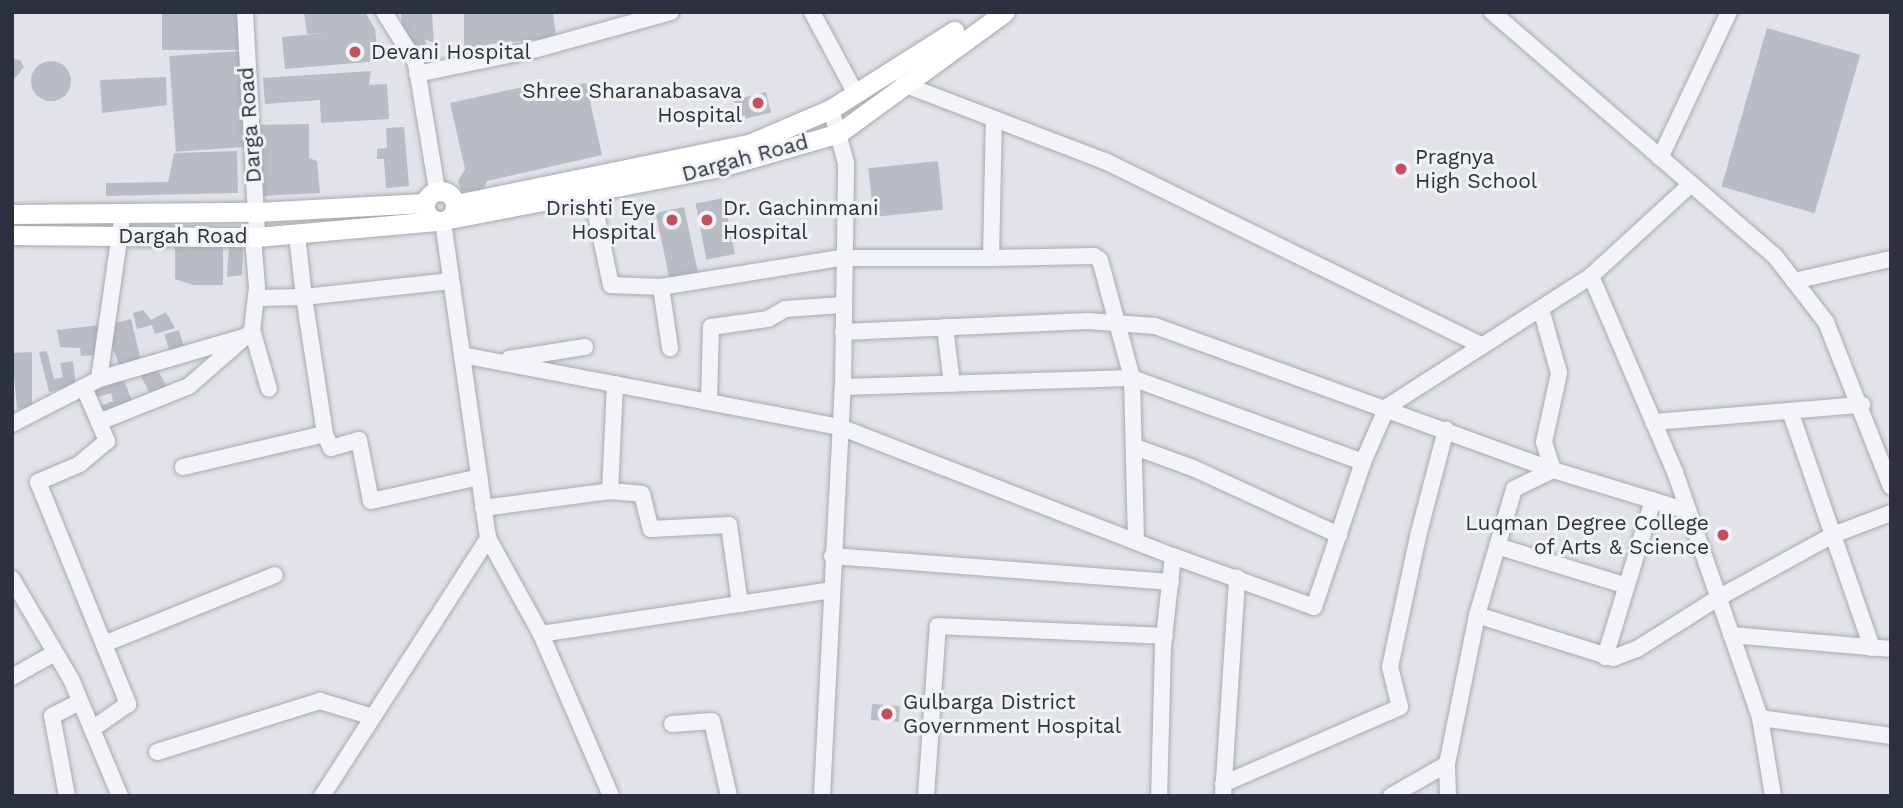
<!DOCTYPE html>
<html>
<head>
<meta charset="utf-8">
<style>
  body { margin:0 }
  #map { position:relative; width:1903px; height:808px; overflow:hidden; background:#e1e3e8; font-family:"Work Sans",sans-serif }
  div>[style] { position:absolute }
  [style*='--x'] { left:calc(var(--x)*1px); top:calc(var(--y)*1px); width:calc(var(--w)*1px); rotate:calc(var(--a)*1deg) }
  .building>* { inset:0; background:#b8bcc4; transform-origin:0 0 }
  .round { border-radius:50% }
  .roads { filter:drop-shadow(0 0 2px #a7aab2) drop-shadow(0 0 2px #a7aab2) }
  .minor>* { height:16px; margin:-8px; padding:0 8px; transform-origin:8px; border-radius:8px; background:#f3f4f7 }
  .major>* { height:19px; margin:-9.5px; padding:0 9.5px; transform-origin:9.5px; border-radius:9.5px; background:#fff }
  .major>.ring { margin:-9.5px; padding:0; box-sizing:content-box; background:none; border:19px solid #fff; border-radius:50% }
  .dots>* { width:19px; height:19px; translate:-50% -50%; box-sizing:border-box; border:4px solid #f0f2f6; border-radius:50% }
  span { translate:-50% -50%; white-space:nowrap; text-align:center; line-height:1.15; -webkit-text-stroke:6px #f0f2f6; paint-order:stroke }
  .poi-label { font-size:21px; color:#2b313e }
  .left { translate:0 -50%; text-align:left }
  .right { translate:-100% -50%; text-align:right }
  .street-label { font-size:21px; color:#2b313e }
  .frame { position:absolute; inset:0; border:14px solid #2b313e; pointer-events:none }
</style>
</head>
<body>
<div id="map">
  <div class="building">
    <i style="left:162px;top:12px;width:79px;height:38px"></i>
    <i style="clip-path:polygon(304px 12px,365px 12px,375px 29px,378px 61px,285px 69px,282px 37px,327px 33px,307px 34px)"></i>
    <i style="clip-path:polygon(401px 12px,432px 12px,434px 43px,425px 39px,429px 54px,418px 57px,402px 31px)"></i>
    <i style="clip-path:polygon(464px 12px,553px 12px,556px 38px,489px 44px,487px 51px,464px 48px)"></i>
    <i style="left:1767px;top:28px;width:97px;height:165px;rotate:16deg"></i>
    <i style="left:240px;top:51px;width:96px;height:71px;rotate:86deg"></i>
    <i style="clip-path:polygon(12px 59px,20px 60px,24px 67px,12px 82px)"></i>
    <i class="round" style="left:31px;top:61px;width:40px;height:40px"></i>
    <i style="clip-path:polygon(371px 71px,369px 85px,387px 84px,389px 119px,321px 123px,320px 100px,265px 104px,263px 78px)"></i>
    <i style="clip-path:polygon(166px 77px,167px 105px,102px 113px,100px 80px)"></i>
    <i style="clip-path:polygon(586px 83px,602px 155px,487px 181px,482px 192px,461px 191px,458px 181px,465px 169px,450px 103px,532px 85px,534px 94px)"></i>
    <i style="left:766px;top:92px;width:21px;height:33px;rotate:76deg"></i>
    <i style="clip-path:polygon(309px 124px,309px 158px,317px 161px,320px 193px,260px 196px,258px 125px)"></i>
    <i style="clip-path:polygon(404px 127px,409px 186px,386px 188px,384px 159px,377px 159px,377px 149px,387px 148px,386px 128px)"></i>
    <i style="clip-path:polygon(237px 151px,238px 193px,106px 196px,106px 183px,168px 182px,174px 153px)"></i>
    <i style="left:938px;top:161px;width:49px;height:70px;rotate:84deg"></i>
    <i style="left:724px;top:198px;width:57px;height:29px;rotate:79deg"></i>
    <i style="left:684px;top:207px;width:68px;height:29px;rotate:78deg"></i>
    <i style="clip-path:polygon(175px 245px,223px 245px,223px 285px,193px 285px,175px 279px)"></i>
    <i style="clip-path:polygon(243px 245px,242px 275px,227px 277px,229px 246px)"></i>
    <i style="clip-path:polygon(143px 310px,151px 320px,166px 312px,175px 328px,155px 334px,152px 325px,137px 329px,133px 313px)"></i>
    <i style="clip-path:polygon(131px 319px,142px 365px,121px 370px,110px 341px,111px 324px)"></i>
    <i style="clip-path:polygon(100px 325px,95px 355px,81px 356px,80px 348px,60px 347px,57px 330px)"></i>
    <i style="left:179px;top:330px;width:22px;height:15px;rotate:74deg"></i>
    <i style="clip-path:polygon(47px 351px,54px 379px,63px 377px,60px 363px,73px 361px,76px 385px,49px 392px,39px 352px)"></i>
    <i style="clip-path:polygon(32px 352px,32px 407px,17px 409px,12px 353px)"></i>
    <i style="clip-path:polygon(156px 367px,169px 390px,151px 396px,140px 374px)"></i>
    <i style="clip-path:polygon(122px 375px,134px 406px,104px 416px,100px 406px,113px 401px,111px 393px,94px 398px,94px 386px)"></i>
    <i style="left:872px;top:704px;width:28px;height:16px;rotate:4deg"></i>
  </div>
  <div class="roads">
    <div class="minor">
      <i style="--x:245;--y:12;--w:225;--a:86.9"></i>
      <i style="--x:384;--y:12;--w:60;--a:57.9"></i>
      <i style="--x:416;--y:63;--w:129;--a:80.6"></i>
      <i style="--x:812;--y:12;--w:93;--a:61.8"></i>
      <i style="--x:1492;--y:12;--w:372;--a:40.8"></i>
      <i style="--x:1774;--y:255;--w:85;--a:52.2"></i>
      <i style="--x:1826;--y:322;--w:177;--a:68.5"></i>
      <i style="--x:417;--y:74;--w:123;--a:-11.8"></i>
      <i style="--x:537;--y:49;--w:139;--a:-15.4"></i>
      <i style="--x:903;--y:84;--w:216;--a:20.9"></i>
      <i style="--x:1105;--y:161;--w:420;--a:26.1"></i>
      <i style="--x:1660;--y:158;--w:161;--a:-64.7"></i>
      <i style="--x:592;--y:195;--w:92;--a:78.1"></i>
      <i style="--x:611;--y:285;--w:50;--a:2.3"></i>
      <i style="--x:661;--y:287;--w:182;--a:-9.2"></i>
      <i style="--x:841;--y:258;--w:150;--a:0"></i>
      <i style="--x:991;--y:258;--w:139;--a:-88.8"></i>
      <i style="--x:297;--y:235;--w:62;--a:83.6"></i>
      <i style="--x:304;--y:297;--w:148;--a:-6.2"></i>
      <i style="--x:991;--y:258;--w:103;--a:-1.1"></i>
      <i style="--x:1094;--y:256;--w:7;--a:34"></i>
      <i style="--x:1100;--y:260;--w:122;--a:74.8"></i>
      <i style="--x:1132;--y:378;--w:163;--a:88.6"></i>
      <i style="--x:1591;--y:276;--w:213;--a:66.8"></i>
      <i style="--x:1675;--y:472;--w:260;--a:70.9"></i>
      <i style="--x:1760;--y:718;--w:79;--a:80.5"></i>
      <i style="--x:1794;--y:281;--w:99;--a:-12.8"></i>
      <i style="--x:661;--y:287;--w:62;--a:81.6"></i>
      <i style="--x:945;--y:327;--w:57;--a:83"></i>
      <i style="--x:252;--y:330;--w:61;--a:73.9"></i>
      <i style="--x:843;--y:332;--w:245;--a:-2.6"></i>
      <i style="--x:1088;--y:321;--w:67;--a:4.3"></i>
      <i style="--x:1155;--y:326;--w:423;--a:19.9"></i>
      <i style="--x:1553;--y:470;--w:141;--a:16.9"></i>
      <i style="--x:462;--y:355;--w:385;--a:10.8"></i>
      <i style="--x:840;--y:427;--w:357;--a:21.2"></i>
      <i style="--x:1173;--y:556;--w:92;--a:96.3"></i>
      <i style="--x:1163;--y:647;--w:149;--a:91.5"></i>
      <i style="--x:509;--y:359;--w:77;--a:-9"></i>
      <i style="--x:99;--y:379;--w:168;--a:-81.8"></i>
      <i style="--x:843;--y:387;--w:289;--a:-1.8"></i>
      <i style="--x:1132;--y:378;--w:246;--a:20"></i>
      <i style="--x:85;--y:390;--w:56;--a:66.7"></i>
      <i style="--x:107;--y:441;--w:35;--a:140"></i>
      <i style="--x:80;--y:464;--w:46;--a:156.8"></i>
      <i style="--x:38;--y:482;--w:240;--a:67.9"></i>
      <i style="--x:128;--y:704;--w:44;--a:145.2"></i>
      <i style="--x:709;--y:402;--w:75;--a:-88.5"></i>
      <i style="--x:711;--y:327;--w:58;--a:-8"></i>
      <i style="--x:768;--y:319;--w:20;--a:-30"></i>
      <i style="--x:785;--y:309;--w:57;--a:-4"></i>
      <i style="--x:1790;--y:411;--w:251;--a:70.9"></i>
      <i style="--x:99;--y:422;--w:97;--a:-21.8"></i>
      <i style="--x:189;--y:386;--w:84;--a:-41.1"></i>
      <i style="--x:252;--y:331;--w:44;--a:-83.5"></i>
      <i style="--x:257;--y:287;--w:50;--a:-94.6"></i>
      <i style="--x:1653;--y:422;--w:210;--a:-4.7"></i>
      <i style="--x:12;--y:424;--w:98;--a:-27.3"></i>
      <i style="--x:99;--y:379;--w:151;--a:-16.2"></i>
      <i style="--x:325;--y:434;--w:15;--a:67"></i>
      <i style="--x:331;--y:448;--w:29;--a:-16"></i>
      <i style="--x:359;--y:440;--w:62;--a:78.9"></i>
      <i style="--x:371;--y:501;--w:111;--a:-12.5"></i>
      <i style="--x:1135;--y:447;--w:62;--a:19.9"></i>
      <i style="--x:1193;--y:468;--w:161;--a:24.7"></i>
      <i style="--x:183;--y:467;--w:146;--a:-13.1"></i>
      <i style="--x:325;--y:434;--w:139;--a:-98.7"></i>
      <i style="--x:304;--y:297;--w:48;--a:178.8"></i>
      <i style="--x:610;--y:491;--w:32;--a:5"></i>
      <i style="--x:642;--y:494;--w:36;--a:76"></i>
      <i style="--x:651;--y:529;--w:78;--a:-2.9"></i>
      <i style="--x:729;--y:525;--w:80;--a:82.1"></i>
      <i style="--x:483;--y:508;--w:128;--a:-7.6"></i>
      <i style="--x:610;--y:491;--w:107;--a:-87.3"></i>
      <i style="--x:488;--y:538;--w:110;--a:61.1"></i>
      <i style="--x:541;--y:634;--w:176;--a:66.6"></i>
      <i style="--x:1497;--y:546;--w:133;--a:17.1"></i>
      <i style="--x:832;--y:556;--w:340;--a:4.4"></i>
      <i style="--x:1173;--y:556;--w:150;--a:19.9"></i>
      <i style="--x:1314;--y:607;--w:153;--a:-71.3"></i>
      <i style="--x:1363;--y:462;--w:60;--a:-66.4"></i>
      <i style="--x:1387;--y:407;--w:242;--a:-32.7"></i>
      <i style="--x:1591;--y:276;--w:136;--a:-42.6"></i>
      <i style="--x:12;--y:579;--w:116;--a:59.5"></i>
      <i style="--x:71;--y:679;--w:127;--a:67.3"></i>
      <i style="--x:1477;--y:615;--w:143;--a:17.5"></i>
      <i style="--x:1613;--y:658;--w:26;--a:-21"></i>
      <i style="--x:1637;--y:649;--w:96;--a:-32.2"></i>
      <i style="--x:1718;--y:598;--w:131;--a:-28.7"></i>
      <i style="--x:1833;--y:535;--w:62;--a:-20.8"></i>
      <i style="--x:541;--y:634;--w:293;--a:-8.6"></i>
      <i style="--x:1731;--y:635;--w:161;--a:5"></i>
      <i style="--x:104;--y:644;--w:184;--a:-22"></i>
      <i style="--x:1605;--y:657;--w:164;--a:-73"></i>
      <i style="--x:12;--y:677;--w:49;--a:-29.2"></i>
      <i style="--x:1760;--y:718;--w:132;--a:7.8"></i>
      <i style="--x:672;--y:724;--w:40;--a:-4.3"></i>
      <i style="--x:712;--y:721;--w:77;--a:77.2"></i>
      <i style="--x:157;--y:752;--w:171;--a:-17.4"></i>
      <i style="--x:320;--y:701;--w:55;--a:16.8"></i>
      <i style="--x:1223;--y:784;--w:193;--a:-23.5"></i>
      <i style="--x:1400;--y:707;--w:41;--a:-104"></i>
      <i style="--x:1390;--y:667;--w:138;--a:-77.9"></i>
      <i style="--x:1419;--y:532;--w:106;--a:-75.2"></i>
      <i style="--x:67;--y:796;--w:81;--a:-100.6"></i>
      <i style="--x:52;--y:716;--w:31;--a:-27"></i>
      <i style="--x:322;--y:796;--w:307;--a:-57.2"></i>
      <i style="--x:488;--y:538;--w:320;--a:-98.1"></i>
      <i style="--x:822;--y:796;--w:410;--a:-87.1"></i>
      <i style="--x:843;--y:387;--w:224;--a:-89.2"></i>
      <i style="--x:846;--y:163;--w:56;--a:-105.5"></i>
      <i style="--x:926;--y:796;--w:170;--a:-86"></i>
      <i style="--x:938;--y:626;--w:227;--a:2.5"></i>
      <i style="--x:1223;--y:796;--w:219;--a:-86.3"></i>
      <i style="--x:1391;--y:796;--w:64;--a:-29.7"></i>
      <i style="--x:1448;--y:796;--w:32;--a:-92"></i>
      <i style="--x:1447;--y:764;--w:152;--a:-78.6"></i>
      <i style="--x:1477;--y:615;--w:131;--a:-73.6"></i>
      <i style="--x:1514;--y:489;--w:43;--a:-26"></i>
      <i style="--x:1553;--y:470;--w:29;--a:-108"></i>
      <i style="--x:1544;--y:442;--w:71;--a:-77.7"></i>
      <i style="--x:1559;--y:373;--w:66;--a:-105.7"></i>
    </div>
    <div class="major">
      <i class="ring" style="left:425px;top:191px;width:11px;height:11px"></i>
      <i style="--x:456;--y:204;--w:299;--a:-11.6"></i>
      <i style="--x:749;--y:144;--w:89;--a:-23.1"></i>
      <i style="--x:831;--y:109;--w:146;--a:-32.4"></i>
      <i style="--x:12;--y:214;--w:245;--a:-0.5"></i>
      <i style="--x:257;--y:212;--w:168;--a:-3.1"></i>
      <i style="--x:449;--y:219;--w:280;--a:-10.9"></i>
      <i style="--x:724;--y:166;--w:120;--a:-16"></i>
      <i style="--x:839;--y:133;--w:205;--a:-36.1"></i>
      <i style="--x:12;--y:235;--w:245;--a:0.5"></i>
      <i style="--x:257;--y:237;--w:180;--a:-5.1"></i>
    </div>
  </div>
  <div class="dots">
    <i style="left:355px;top:52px;background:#c2515e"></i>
    <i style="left:758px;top:103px;background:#c2515e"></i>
    <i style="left:1401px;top:169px;background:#c2515e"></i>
    <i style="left:672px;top:220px;background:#c2515e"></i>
    <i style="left:707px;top:220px;background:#c2515e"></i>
    <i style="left:1723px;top:535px;background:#c2515e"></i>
    <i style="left:887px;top:714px;background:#c2515e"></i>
  </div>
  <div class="poi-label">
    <span class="left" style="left:371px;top:52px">Devani Hospital</span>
    <span class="right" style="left:742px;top:103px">Shree Sharanabasava<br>Hospital</span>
    <span class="left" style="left:1415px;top:169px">Pragnya<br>High School</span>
    <span class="right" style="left:656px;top:220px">Drishti Eye<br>Hospital</span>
    <span class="left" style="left:723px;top:220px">Dr. Gachinmani<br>Hospital</span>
    <span class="right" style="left:1709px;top:535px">Luqman Degree College<br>of Arts &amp; Science</span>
    <span class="left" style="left:903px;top:714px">Gulbarga District<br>Government Hospital</span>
  </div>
  <div class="street-label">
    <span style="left:250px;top:125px;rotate:-94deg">Darga Road</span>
    <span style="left:745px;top:158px;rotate:-15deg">Dargah Road</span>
    <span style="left:183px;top:236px">Dargah Road</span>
  </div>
  <div class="frame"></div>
</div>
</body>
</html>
